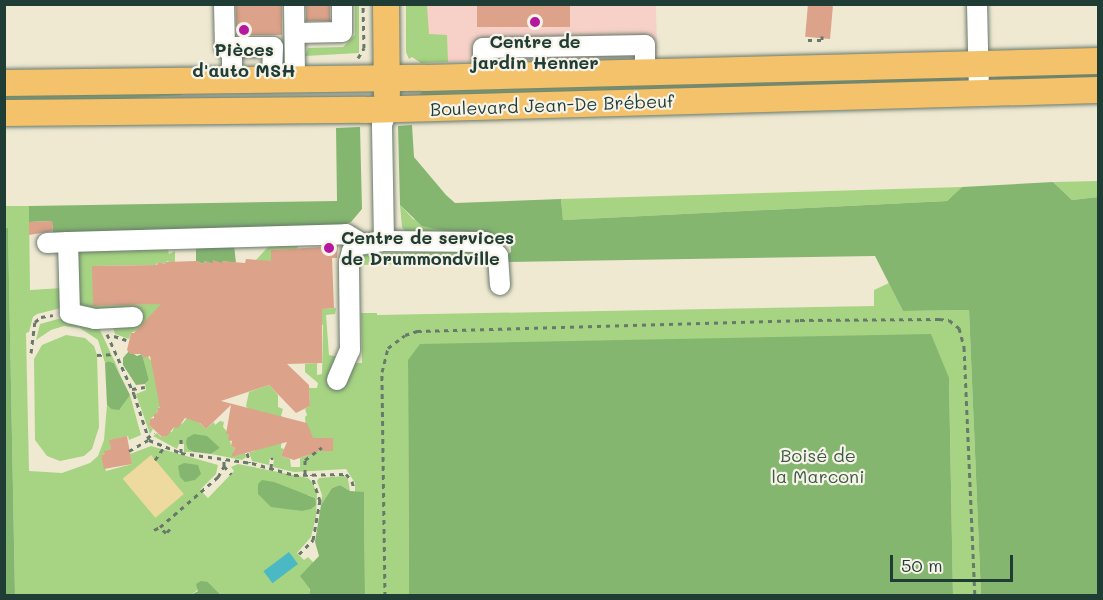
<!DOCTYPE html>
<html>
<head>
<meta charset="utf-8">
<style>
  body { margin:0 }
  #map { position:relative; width:1103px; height:600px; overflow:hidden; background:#f0e9d2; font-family:Mali,sans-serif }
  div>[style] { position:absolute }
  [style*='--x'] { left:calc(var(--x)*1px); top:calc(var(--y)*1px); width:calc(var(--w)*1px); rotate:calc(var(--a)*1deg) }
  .built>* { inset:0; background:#f7d1c8 }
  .green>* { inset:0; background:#a6d482 }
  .forest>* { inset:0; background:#84b670 }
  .sand>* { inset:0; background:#eeda9e; transform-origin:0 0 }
  .water>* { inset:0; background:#4bb9c3; transform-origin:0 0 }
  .building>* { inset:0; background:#dca28a; transform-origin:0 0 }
  .path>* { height:3px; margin-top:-1.5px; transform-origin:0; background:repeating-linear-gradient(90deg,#68796b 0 4.5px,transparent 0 9px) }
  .roads { filter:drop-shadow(0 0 2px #68796b) drop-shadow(0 0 2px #68796b) }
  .minor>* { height:20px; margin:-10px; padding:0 10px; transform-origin:10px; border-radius:10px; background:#fff }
  .major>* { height:26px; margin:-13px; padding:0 13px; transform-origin:13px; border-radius:13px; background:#f3c26a }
  .dots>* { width:16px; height:16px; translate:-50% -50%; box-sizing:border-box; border:3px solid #f7f3e8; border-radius:50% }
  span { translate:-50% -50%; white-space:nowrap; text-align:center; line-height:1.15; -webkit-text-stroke:4.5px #f7f3e8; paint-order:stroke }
  .poi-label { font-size:18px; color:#1f3d34; font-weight:700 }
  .left { translate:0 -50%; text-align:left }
  .street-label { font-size:18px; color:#1f3d34 }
  .park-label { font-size:18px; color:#3a5b44 }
  .frame { position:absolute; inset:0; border:6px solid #1f3d34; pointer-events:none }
  .scale { position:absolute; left:890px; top:555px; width:123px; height:27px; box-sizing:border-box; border:3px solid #1f3d34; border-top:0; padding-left:8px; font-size:18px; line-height:21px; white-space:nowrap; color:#1f3d34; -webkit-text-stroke:4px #f7f3e8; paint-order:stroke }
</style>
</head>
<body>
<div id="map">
  <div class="built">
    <i style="clip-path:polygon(406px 5px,656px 5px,657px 57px,421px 63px,412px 57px,409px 59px,406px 52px)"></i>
  </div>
  <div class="green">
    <i style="clip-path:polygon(355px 5px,359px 5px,359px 53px,305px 56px,308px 48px,343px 47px,355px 35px)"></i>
    <i style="clip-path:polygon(406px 5px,427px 5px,429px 34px,447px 35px,448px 62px,421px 63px,412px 57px,409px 59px,406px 52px)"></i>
    <i style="clip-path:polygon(1098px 69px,1098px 80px,996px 80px,995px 76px,998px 74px)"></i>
    <i style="clip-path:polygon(958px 77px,961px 80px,959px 83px,422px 97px,420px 94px,424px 89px)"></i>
    <i style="clip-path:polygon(181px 91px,181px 95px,79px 102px,5px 103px,4px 93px)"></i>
    <i style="clip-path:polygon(1098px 181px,1098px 197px,1072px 200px,1053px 182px)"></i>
    <i style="clip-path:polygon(962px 187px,947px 201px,563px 220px,561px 199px)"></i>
    <i style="clip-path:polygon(400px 205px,413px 219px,468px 236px,406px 232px,402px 227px)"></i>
    <i style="clip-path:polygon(evenodd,4px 206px,29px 206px,30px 290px,62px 288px,61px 308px,37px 314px,33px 317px,29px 332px,26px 333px,29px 471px,62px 473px,90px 463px,98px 456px,104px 440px,107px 405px,111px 409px,130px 395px,141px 435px,129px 440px,128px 436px,110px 440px,111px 449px,105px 451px,105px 454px,101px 455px,106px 471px,132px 464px,130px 454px,151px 446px,218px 465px,216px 474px,200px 490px,208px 498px,234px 471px,231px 467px,238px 464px,308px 478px,312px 482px,317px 493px,316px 517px,311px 537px,297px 553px,304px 560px,308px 557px,313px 562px,309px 595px,221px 595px,208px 582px,191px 595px,15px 595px,8px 229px,5px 229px,4px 206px,308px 495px,315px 498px,301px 511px,271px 506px,308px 495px)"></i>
    <i style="clip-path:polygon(298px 245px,297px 249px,271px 250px,271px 263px,255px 261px,269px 246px)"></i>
    <i style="clip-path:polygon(167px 247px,169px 254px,175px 251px,175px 264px,167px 261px,165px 264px,158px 262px,156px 265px,93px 266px,93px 306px,181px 303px,140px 333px,136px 331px,131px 333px,129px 339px,115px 334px,113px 327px,80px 309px,77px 251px)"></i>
    <i style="clip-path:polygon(477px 251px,484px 255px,487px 262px,360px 265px,359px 261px,364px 255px,373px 253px)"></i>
    <i style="clip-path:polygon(889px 283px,903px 311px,969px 310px,981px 595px,953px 595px,949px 378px,408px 360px,409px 595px,365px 595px,364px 492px,355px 492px,355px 483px,346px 469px,294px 472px,273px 467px,274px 458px,270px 457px,269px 465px,252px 461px,249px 452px,255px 451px,251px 412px,246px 406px,249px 392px,269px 385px,278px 395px,278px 407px,283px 409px,281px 416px,283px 417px,281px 448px,284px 449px,281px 456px,290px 459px,291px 467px,300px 467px,300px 458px,308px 455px,305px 417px,307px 415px,305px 409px,310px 406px,309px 388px,317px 388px,318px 383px,305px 372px,305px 364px,317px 363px,317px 375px,322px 374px,323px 325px,319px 324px,318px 309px,336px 308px,335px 314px,326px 315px,329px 355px,338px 357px,339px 363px,333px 364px,333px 383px,349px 363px,362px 363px,361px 313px,377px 313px,377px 315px,874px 306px,874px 290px)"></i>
    <i style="clip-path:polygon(58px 319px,92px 324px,100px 330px,121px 375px,114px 363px,108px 361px,105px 363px,98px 340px,80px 328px,64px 326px,51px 330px,36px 340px,40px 324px)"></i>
    <i style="clip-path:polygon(66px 335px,85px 338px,94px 346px,97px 355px,99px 427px,92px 449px,84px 456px,60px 461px,47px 456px,35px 440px,34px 359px,42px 345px)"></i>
    <i style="clip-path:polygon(148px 356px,150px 360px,155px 359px,165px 378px,155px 380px,163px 407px,157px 408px,158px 413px,150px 419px,149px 425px,153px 429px,150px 434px,136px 394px,146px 390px,145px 384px,149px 380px,143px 358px)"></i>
    <i style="clip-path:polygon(190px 414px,206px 429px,214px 422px,215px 425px,220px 421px,224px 422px,223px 427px,229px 434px,231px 446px,235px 448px,233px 452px,238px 455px,245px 453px,246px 457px,242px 460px,211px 454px,220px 448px,187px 438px,188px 448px,194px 452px,184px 452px,184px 444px,179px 444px,177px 449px,153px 436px,157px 433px,161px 437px,167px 436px,169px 431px,172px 432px,174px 427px,183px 423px)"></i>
    <i style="clip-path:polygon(344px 476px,348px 479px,350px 491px,340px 485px,332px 488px,321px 505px,322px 495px,317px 481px,319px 478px)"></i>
  </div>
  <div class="forest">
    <i style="clip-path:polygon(412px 125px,414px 157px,446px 195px,455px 203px,561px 199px,563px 220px,947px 201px,962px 187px,1053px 182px,1072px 200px,1098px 197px,1098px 595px,981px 595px,969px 310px,903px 311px,875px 256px,507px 262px,507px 255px,511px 252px,510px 235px,468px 236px,422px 226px,400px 205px,398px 126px)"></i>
    <i style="clip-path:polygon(360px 127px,362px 209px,351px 222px,344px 225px,53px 234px,52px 221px,29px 222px,29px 206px,337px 201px,336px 128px)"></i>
    <i style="clip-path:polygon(8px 228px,15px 595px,15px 596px,4px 595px,4px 229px)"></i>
    <i style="clip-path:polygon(234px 245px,236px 263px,223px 261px,222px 263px,212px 264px,205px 261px,203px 264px,197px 261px,196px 263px,196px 247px)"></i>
    <i style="clip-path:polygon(931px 334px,949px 378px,953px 595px,409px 595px,408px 360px,420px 344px)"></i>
    <i style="clip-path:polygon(129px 351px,137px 356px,142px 354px,149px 380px,145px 384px,136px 385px,123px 365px,123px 358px)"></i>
    <i style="clip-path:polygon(108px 361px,114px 363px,130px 395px,119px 410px,111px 409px,107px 405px,105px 363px)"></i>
    <i style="clip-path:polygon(194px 434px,207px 436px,220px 448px,211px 454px,194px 452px,188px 449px,186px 443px,187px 438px)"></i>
    <i style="clip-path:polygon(184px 463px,198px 465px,201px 474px,195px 480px,185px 482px,180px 477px,178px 466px)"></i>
    <i style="clip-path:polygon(262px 480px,274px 482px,315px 498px,316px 505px,311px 509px,301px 511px,271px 507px,258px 494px,258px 484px)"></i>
    <i style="clip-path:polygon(340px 485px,350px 491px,364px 492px,365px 595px,309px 595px,310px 589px,300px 576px,319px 556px,315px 542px,321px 505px,332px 488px)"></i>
    <i style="clip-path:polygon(201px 581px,208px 582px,221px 595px,191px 595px,198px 591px,196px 584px)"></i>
  </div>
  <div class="sand">
    <i style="left:151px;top:455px;width:51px;height:37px;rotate:50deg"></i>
  </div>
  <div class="water">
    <i style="left:289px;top:552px;width:15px;height:32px;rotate:53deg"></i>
  </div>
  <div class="building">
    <i style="left:236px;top:4px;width:46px;height:31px"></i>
    <i style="left:306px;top:4px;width:24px;height:17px"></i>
    <i style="left:477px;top:4px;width:93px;height:23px"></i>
    <i style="left:808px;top:4px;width:25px;height:33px;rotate:5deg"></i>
    <i style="clip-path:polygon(52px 221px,53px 231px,29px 235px,29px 222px)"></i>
    <i style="clip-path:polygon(338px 246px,337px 258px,332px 258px,334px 308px,322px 309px,322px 363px,287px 364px,309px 385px,310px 406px,296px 413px,269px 385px,221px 401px,307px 423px,313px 438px,333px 438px,333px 451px,319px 451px,294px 460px,281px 456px,287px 442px,231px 457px,235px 448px,231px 446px,232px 441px,228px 440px,229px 434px,226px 434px,231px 405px,206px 429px,200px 423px,185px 418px,178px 428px,174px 427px,167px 436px,162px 437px,149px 425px,150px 419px,154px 418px,154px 414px,158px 413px,157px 408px,160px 408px,150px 356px,143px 358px,142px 354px,130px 354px,127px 350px,131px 333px,134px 333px,161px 304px,93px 306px,92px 266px,157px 265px,158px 262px,165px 264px,166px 262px,197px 261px,203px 264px,205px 261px,212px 264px,213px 260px,222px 263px,222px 261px,245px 263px,246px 259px,271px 261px,271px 250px)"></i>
    <i style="clip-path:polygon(127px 436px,132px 464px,104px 469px,101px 455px,105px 454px,104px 451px,111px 449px,109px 440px)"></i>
  </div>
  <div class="path">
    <i style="--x:808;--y:40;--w:14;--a:0"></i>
    <i style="--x:822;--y:40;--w:4;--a:-90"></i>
    <i style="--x:358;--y:58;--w:12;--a:-59"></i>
    <i style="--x:364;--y:48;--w:44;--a:-91.3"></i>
    <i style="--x:107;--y:334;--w:66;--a:65.8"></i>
    <i style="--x:134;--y:394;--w:48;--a:71.9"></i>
    <i style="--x:149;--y:440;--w:35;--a:22"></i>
    <i style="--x:181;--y:453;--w:72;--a:8"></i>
    <i style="--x:252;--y:463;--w:44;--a:15.9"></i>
    <i style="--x:294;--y:475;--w:52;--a:-1.1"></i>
    <i style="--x:346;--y:474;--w:9;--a:49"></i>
    <i style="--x:352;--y:481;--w:8;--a:76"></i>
    <i style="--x:114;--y:336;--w:13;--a:18"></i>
    <i style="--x:31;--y:353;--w:31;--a:-83"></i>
    <i style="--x:35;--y:322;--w:8;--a:-40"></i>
    <i style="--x:41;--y:317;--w:12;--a:-9"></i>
    <i style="--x:97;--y:355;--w:19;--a:-3"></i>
    <i style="--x:132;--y:389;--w:13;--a:-9"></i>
    <i style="--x:147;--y:438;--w:9;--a:-36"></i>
    <i style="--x:129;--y:451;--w:22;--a:-30"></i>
    <i style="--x:181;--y:453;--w:14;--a:-90"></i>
    <i style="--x:247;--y:453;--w:10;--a:73"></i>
    <i style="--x:155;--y:460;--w:16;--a:-55"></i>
    <i style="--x:224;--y:466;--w:11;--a:49"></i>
    <i style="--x:271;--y:468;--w:11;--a:-85"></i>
    <i style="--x:305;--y:474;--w:14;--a:-90"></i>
    <i style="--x:305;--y:460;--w:21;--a:-37"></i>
    <i style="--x:170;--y:529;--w:6;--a:135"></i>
    <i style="--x:166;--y:533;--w:8;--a:-135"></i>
    <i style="--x:160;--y:527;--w:77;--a:-40.8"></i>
    <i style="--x:218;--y:477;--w:13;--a:-61"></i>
    <i style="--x:224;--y:466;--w:7;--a:-90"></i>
    <i style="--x:154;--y:530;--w:7;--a:-27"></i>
    <i style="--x:299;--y:554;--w:20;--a:-45"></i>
    <i style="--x:313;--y:540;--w:40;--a:-80"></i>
    <i style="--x:320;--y:501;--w:28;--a:-108"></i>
    <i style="--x:385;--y:596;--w:224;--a:-90.8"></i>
    <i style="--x:382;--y:372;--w:25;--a:-76"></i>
    <i style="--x:388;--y:348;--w:21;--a:-37"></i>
    <i style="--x:405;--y:335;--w:13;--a:-18"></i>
    <i style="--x:417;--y:331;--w:383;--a:-1.6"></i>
    <i style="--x:800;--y:320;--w:139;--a:-0.4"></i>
    <i style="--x:939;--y:319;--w:10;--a:6"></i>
    <i style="--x:949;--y:320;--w:13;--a:39"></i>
    <i style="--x:959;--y:328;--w:20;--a:75"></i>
    <i style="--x:964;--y:347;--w:249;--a:87.5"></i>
  </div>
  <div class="roads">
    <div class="minor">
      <i style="--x:224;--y:4;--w:43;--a:88.7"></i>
      <i style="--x:294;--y:4;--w:75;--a:89.2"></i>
      <i style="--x:977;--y:4;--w:90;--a:88.7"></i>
      <i style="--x:295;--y:33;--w:47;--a:-1.2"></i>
      <i style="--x:342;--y:32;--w:28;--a:-90"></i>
      <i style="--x:483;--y:77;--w:29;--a:-90"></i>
      <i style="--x:483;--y:48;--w:162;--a:-1.1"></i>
      <i style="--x:645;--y:45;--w:28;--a:90"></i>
      <i style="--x:232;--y:80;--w:26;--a:-90"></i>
      <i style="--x:232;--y:54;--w:10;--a:-135"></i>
      <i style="--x:225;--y:47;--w:48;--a:0"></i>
      <i style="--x:273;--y:47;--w:33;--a:92"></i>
      <i style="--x:384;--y:241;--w:116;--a:-91"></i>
      <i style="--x:382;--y:125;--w:16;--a:-72"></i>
      <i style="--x:47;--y:243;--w:21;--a:-3"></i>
      <i style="--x:133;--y:317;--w:38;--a:177"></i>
      <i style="--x:95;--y:319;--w:26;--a:-167"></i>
      <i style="--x:70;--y:313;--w:71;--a:-91.6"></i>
      <i style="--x:68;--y:242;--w:278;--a:-1.6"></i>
      <i style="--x:346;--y:234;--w:17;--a:31"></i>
      <i style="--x:337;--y:380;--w:33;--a:-67"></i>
      <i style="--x:350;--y:350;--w:88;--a:-90.7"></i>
      <i style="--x:349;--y:262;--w:11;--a:-75"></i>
      <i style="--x:352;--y:251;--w:8;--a:-45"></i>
      <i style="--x:358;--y:245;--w:26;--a:-9"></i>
      <i style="--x:384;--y:241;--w:101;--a:0.6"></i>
      <i style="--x:485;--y:242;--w:19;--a:47"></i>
      <i style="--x:498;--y:256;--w:29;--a:86"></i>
    </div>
    <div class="major">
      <i style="--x:386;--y:4;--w:90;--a:89.4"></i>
      <i style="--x:4;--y:83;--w:421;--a:-0.7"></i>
      <i style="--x:425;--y:78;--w:673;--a:-1.45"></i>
      <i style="--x:4;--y:113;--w:360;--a:-0.5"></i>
      <i style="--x:364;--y:110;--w:734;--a:-1.56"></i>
    </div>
  </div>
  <div class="dots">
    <i style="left:535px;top:22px;background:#b5179e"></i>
    <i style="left:244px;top:30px;background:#b5179e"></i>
    <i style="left:329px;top:248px;background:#b5179e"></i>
  </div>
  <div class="poi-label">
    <span style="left:535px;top:52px">Centre de<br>jardin Henner</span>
    <span style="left:244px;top:60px">Pièces<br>d'auto MSH</span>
    <span class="left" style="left:341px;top:248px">Centre de services<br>de Drummondville</span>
  </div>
  <div class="street-label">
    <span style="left:552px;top:105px;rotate:-2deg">Boulevard Jean-De Brébeuf</span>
  </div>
  <div class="park-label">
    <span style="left:818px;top:466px">Boisé de<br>la Marconi</span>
  </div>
  <div class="frame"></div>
  <div class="scale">50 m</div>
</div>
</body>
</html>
